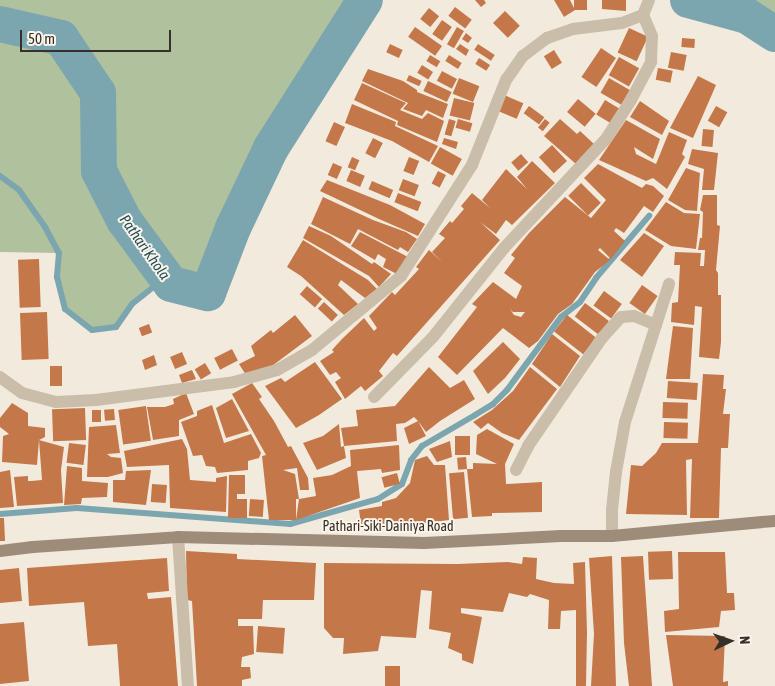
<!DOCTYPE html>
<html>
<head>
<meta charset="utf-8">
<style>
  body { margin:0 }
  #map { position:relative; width:775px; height:686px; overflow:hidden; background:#f2ebdd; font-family:"Asap Condensed",sans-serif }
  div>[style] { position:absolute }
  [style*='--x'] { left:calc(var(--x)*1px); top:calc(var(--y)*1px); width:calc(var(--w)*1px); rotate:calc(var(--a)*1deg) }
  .green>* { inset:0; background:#b0c19d }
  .stream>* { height:6px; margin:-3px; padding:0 3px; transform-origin:3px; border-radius:3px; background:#7ca6af }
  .river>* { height:36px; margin:-18px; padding:0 18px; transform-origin:18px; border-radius:18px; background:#7ca6af }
  .building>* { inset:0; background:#c47749; transform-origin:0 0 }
  .minor>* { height:12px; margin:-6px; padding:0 6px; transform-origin:6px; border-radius:6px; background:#cabda9 }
  .secondary>* { height:12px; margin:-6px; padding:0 6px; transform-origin:6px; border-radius:6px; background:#9e8c7a }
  span { translate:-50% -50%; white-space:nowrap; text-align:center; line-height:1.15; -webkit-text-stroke:4px #faf4ea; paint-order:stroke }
  .street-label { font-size:14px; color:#372f29 }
  .water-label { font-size:15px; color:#1f4d59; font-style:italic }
  .north { position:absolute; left:705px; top:616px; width:50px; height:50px; -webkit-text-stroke:4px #faf4ea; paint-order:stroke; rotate:87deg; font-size:14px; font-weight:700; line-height:20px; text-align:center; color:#372f29 }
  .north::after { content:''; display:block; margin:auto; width:18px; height:22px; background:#372f29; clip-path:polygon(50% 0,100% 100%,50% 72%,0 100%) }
  .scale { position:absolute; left:20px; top:30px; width:151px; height:22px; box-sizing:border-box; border:2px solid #372f29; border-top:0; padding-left:6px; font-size:15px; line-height:18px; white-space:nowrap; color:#372f29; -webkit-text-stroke:4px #faf4ea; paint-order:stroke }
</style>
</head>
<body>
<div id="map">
  <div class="green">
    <i style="clip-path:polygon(0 0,365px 0,271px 148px,233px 228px,208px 293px,171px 284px,166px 277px,132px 304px,116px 327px,92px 330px,65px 309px,57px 277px,59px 253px,0 252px)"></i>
    <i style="clip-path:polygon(688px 0,775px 0,775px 34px,747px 16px)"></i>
  </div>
  <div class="stream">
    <i style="--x:0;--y:176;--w:24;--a:36"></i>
    <i style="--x:19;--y:190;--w:45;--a:54.9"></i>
    <i style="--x:45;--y:227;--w:30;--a:62"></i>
    <i style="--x:59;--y:253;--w:24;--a:95"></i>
    <i style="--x:57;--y:277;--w:33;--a:76"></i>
    <i style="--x:65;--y:309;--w:34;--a:38"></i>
    <i style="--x:92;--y:330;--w:24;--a:-7"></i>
    <i style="--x:116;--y:327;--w:28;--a:-55"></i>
    <i style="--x:132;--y:304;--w:43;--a:-38.5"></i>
    <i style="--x:0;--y:514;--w:77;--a:-4.5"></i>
    <i style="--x:77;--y:508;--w:214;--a:4.3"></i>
    <i style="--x:290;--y:524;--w:91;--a:-15.9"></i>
    <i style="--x:378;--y:499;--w:28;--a:-32"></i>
    <i style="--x:402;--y:484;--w:26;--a:-69"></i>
    <i style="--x:411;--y:460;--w:18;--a:-52"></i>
    <i style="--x:422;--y:446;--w:61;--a:-30.3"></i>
    <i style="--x:475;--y:415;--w:21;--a:-31"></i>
    <i style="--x:493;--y:404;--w:20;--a:-45"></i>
    <i style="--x:507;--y:390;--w:91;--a:-53.5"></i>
    <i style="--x:561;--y:317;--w:24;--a:-38"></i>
    <i style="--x:580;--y:302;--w:29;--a:-56"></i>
    <i style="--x:596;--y:278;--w:82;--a:-49.5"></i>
  </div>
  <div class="river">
    <i style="--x:688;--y:0;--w:61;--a:15.2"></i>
    <i style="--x:747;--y:16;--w:33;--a:33"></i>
    <i style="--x:0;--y:24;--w:63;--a:12.9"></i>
    <i style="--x:61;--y:38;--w:66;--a:56.1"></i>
    <i style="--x:98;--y:93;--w:78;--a:89.3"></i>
    <i style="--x:99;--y:171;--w:55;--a:63"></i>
    <i style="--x:124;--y:220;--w:79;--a:53.7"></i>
    <i style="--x:171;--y:284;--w:38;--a:14"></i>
    <i style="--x:208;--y:293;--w:70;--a:-69"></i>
    <i style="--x:233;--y:228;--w:89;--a:-64.6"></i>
    <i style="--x:271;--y:148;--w:175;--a:-57.6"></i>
  </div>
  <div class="building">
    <i style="clip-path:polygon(475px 0,484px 0,486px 3px,481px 7px)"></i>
    <i style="clip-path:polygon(554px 0,570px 0,575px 10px,564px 17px)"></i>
    <i style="left:574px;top:0;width:13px;height:10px"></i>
    <i style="clip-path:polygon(602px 0,626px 0,626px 11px,602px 9px)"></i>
    <i style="left:455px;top:7px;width:21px;height:11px;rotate:37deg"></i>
    <i style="left:429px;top:8px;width:13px;height:14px;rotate:39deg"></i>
    <i style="left:505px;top:11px;width:21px;height:17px;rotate:45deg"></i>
    <i style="left:442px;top:20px;width:12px;height:17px;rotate:35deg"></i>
    <i style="left:415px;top:27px;width:33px;height:12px;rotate:35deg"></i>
    <i style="left:457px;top:27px;width:8px;height:20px;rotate:30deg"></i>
    <i style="left:629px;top:28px;width:21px;height:27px;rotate:25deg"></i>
    <i style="clip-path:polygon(466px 33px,472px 38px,468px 43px,462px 39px)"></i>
    <i style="left:682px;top:38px;width:13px;height:9px;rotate:4deg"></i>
    <i style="left:390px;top:44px;width:14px;height:9px;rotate:25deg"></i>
    <i style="clip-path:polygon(460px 44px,469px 50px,466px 56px,456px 49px)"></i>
    <i style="left:478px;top:44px;width:20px;height:7px;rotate:33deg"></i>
    <i style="left:601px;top:48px;width:18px;height:35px;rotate:34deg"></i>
    <i style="left:554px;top:50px;width:15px;height:12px;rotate:58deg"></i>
    <i style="left:671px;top:52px;width:16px;height:16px;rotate:11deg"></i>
    <i style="left:430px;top:55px;width:12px;height:7px;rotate:31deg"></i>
    <i style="left:449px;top:55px;width:15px;height:7px;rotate:32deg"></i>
    <i style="left:619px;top:57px;width:23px;height:21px;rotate:29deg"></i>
    <i style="left:479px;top:58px;width:13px;height:7px;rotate:32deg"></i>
    <i style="left:422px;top:65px;width:13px;height:9px;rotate:32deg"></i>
    <i style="left:658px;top:68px;width:15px;height:12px;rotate:11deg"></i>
    <i style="clip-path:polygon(368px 69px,403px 81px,417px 90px,417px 92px,448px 104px,443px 118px,426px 110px,422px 116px,403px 109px,408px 103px,362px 81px)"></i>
    <i style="left:442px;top:71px;width:17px;height:11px;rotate:28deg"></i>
    <i style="left:409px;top:75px;width:14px;height:6px;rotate:25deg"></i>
    <i style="clip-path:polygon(698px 76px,716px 85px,693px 138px,670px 128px)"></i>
    <i style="left:459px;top:78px;width:22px;height:17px;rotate:22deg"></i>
    <i style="left:609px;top:78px;width:24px;height:17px;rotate:30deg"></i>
    <i style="left:428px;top:81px;width:26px;height:11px;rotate:25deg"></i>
    <i style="clip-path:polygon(362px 83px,406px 103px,400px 110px,422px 119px,428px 113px,444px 121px,437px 142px,397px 125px,398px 121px,354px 100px)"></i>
    <i style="left:504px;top:95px;width:21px;height:17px;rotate:23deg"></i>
    <i style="left:454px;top:98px;width:21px;height:18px;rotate:14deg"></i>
    <i style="left:578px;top:99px;width:23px;height:17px;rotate:40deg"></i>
    <i style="left:605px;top:100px;width:17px;height:17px;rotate:31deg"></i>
    <i style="clip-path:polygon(640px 101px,669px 121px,662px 135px,630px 117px)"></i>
    <i style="clip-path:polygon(352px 104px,396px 122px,395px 126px,438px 146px,429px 162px,392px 141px,345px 123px)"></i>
    <i style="left:529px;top:106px;width:19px;height:9px;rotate:36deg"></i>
    <i style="left:716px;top:106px;width:13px;height:17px;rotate:29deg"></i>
    <i style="left:449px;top:119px;width:7px;height:16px;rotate:16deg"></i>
    <i style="left:458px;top:119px;width:15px;height:9px;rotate:16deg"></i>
    <i style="left:545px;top:119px;width:6px;height:11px;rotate:39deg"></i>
    <i style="clip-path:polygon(560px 119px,577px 134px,580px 131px,594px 144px,576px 164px,544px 136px)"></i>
    <i style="clip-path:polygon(626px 120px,660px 139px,653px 159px,634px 147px,636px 154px,656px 164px,669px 132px,687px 140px,682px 154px,685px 157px,667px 189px,653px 178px,646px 181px,599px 160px)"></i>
    <i style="left:334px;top:122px;width:12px;height:21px;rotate:24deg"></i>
    <i style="left:703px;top:129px;width:11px;height:17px;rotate:5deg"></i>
    <i style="left:373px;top:138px;width:11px;height:17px;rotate:27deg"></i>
    <i style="clip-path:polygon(444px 138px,458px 142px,456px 149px,442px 144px)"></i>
    <i style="left:552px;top:145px;width:22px;height:18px;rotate:47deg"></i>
    <i style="left:440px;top:147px;width:25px;height:19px;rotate:29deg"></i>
    <i style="clip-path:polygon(692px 149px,718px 153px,714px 190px,702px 190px,704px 169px,688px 164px)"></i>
    <i style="left:521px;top:154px;width:11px;height:13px;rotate:49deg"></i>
    <i style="left:352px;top:157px;width:8px;height:11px;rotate:23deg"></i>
    <i style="left:409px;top:157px;width:11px;height:15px;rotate:22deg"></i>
    <i style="clip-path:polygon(532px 161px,555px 183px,512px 225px,506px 220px,496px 234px,480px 222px,500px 240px,397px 356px,393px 353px,379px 371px,383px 376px,365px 391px,361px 386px,345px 399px,335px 382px,341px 378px,336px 372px,330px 375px,320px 361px,334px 352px,332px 350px,342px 339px,364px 318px,374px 331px,377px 328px,369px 316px,392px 292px,395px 295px,419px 269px,416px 267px,429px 250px,443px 263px,432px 252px,445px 238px,439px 234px,450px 221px,452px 223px,464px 209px,461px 206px,472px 193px,490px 208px,482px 200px,506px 169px,527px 189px,517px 177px)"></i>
    <i style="left:333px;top:163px;width:10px;height:13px;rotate:24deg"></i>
    <i style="clip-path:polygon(evenodd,598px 164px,642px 188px,646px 184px,653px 186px,664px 196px,653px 212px,644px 206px,624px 233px,616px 228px,614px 231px,625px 241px,611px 259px,600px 248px,598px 250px,610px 260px,595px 272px,572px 304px,558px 314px,538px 341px,529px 348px,503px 328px,457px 375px,438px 357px,477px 307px,472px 304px,493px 282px,516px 299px,522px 286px,504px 273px,515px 258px,511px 255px,529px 233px,565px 197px,591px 218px,606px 200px,584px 178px,598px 164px,510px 309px,513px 312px,525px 312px,521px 317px,514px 315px,510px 309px)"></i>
    <i style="clip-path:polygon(686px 168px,700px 173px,697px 211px,685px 210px,668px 200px)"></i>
    <i style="left:351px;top:170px;width:15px;height:12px;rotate:23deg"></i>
    <i style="left:438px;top:171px;width:9px;height:14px;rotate:27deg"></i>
    <i style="left:403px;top:179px;width:17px;height:12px;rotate:21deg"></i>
    <i style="clip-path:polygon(327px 180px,390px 205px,425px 224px,418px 236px,379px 219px,320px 191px)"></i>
    <i style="left:372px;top:181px;width:23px;height:9px;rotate:23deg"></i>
    <i style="left:581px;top:183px;width:28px;height:18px;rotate:45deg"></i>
    <i style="left:398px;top:193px;width:25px;height:10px;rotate:21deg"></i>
    <i style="clip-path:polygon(703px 195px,717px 195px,717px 225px,720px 226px,716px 270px,718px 273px,718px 295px,721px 295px,721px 342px,719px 359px,699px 357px,702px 307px,695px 306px,694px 325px,671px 322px,672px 303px,678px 302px,680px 265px,674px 265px,675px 252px,701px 253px,700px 266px,704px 266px,705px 250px,698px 250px,700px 238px,702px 238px,703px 212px,700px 210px)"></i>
    <i style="clip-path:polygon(323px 197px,373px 220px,406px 232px,417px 239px,408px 252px,400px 247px,398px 250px,358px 229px,350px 244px,311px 224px)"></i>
    <i style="clip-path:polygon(666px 202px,684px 213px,700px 214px,696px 249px,671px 246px,645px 230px)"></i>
    <i style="clip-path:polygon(309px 226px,331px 236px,372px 264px,374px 262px,391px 274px,379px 287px,369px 276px,303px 238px)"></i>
    <i style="clip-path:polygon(360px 232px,408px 257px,397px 274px,383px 267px,386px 259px,378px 254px,375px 260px,351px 246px)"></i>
    <i style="clip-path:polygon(644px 233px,664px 246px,642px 277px,620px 260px)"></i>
    <i style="clip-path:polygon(303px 240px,368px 280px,377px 289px,365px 298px,341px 280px,338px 285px,358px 304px,344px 315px,301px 276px,287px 267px)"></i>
    <i style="left:39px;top:259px;width:48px;height:21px;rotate:88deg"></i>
    <i style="left:642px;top:285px;width:19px;height:22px;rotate:35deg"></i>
    <i style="left:307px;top:286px;width:20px;height:11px;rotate:41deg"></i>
    <i style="left:604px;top:291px;width:22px;height:18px;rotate:36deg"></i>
    <i style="left:324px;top:302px;width:19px;height:9px;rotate:43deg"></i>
    <i style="left:585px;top:303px;width:30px;height:17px;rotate:37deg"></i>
    <i style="left:47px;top:312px;width:47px;height:27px;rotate:88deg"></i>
    <i style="clip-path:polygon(295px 315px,312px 336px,272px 366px,246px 375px,239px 364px,255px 356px,251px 346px,271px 330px,273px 333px)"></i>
    <i style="left:567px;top:315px;width:37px;height:21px;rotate:38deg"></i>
    <i style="left:149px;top:324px;width:9px;height:11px;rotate:69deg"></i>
    <i style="clip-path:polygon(673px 326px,693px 328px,690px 379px,666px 379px)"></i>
    <i style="clip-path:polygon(552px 334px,580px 356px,560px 387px,532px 364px)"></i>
    <i style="clip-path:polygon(503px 342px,520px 359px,505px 378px,488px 394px,473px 371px)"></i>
    <i style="left:232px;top:349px;width:13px;height:20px;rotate:63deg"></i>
    <i style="left:182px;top:352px;width:13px;height:13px;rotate:67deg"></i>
    <i style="clip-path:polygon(154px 355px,157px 365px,145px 370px,142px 360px)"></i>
    <i style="clip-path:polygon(315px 362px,342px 399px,319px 415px,296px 428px,265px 386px,281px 378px,285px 382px)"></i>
    <i style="left:205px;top:363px;width:12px;height:12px;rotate:59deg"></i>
    <i style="left:50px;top:366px;width:12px;height:20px"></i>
    <i style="clip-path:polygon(429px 367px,450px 388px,464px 380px,475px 399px,440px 421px,426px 432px,418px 421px,426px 436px,409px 444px,404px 428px,418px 421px,414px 417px,405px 423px,396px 424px,397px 441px,344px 446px,346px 458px,317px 470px,303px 443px,323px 436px,339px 424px,341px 447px,344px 446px,341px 428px,358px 426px,356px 410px,395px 406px)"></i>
    <i style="clip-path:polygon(530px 367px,557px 389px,519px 440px,502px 433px,488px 423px,481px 429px,473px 422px,492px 410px,513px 391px)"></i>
    <i style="clip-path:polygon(192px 370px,196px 379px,182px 383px,179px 375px)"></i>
    <i style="clip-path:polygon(703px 374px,724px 375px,723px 389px,726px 389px,723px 414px,730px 414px,728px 448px,721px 448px,719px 518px,690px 518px,692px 459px,686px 460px,687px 515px,626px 514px,631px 465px,642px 466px,656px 453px,662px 443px,698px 443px)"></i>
    <i style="left:668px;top:381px;width:30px;height:17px;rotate:4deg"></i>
    <i style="clip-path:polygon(evenodd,252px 383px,262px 397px,259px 399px,274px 421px,288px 447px,291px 446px,308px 478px,309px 490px,300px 490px,297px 468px,283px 470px,295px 474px,299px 499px,316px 496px,313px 478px,332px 475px,351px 466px,350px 450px,399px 445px,400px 470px,382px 473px,381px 469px,357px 471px,360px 498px,296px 520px,269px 520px,262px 456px,266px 455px,232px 394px,252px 383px,296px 499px,299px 499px,296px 520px,296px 499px)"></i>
    <i style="clip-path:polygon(186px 393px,194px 414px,179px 420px,179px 436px,153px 440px,147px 407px,165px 407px,174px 404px,173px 399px)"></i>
    <i style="clip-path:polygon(232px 399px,249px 431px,226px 438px,216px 408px)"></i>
    <i style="left:663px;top:402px;width:25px;height:16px;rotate:2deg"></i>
    <i style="clip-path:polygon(12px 403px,28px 413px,28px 426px,45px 428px,45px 437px,39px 440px,64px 447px,61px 470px,63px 503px,17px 506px,14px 477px,28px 476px,28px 481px,31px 481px,42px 480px,39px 440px,37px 465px,2px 462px,3px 436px,9px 434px,0 427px,0 418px)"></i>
    <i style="clip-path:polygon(212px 405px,224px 443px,251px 434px,261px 453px,259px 458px,248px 461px,248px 470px,217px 473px,215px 467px,206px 466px,202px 455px,193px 456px,181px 422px,197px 416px,197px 411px)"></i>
    <i style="left:146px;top:406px;width:35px;height:28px;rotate:82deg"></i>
    <i style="left:85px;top:408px;width:32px;height:33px;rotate:88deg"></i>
    <i style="left:114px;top:409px;width:11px;height:10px;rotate:85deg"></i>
    <i style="left:92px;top:410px;width:9px;height:12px"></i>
    <i style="left:664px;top:422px;width:24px;height:16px;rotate:2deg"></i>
    <i style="clip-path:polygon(116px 425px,120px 453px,107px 454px,111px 457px,121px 458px,123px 473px,108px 477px,87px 477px,89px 427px)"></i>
    <i style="clip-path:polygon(487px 429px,514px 444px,505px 464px,506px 484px,542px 482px,542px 512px,492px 513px,492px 516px,472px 517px,467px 469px,473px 469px,473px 463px,497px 464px,476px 454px,477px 435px)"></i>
    <i style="left:455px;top:436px;width:15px;height:19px"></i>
    <i style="clip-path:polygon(182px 439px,187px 449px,190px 480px,216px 482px,216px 478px,227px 476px,226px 512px,170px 508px,169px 465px,127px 467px,124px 451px)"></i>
    <i style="clip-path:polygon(450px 441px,452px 457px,437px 462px,429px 449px)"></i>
    <i style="left:69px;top:443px;width:17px;height:20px;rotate:7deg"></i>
    <i style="clip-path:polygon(427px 456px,434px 465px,445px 465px,449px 520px,410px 525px,397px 526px,397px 523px,361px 525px,359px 510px,382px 506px,382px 502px,396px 498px,410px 483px,415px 460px)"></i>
    <i style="left:466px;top:457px;width:12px;height:9px;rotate:85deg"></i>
    <i style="clip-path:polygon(67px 466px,82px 468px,82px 481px,108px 483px,107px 497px,82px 498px,81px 504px,64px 505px)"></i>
    <i style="clip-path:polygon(10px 470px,14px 507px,0 508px,0 472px)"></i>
    <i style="clip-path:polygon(151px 470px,146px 505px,113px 502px,113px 480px,125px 480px,126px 471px)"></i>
    <i style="left:464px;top:472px;width:46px;height:15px;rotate:85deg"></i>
    <i style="left:397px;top:473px;width:11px;height:16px;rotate:75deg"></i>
    <i style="clip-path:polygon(229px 475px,245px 475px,245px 494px,237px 494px,237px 499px,247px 499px,247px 518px,228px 518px)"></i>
    <i style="left:152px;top:484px;width:15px;height:18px;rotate:4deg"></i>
    <i style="left:250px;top:499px;width:14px;height:17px;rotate:4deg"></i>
    <i style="clip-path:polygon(0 518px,4px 518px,5px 541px,0 541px)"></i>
    <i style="clip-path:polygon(186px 551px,237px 554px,237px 559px,316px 563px,314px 600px,263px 600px,262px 619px,238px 619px,238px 626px,253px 626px,254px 654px,242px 657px,241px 667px,250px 667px,251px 678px,242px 680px,242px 686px,197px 686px,192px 601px,187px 600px)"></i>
    <i style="left:672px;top:551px;width:28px;height:24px;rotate:88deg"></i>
    <i style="clip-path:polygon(678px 552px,725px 552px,727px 593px,734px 593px,735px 610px,721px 611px,719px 627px,665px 632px,664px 611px,679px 609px)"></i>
    <i style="clip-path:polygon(612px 556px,616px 686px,591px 686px,594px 634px,589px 558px)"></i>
    <i style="clip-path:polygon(643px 556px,652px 686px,629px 686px,624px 643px,621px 557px)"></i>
    <i style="clip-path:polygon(523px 557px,537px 558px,536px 579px,554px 583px,574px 584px,573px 563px,585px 562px,587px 632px,586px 686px,576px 686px,576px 610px,561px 611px,560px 629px,548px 629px,549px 600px,530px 594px,527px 597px,509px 593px,503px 612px,461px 608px,461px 613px,482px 617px,473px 664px,462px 660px,462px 654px,448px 648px,451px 633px,429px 629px,432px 591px,421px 590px,416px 638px,381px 636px,378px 651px,343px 654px,344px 638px,333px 638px,324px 628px,324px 563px,457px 564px,508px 562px,522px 564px)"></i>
    <i style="clip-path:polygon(167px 558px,169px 591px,147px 593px,148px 599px,171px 597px,178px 686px,120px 686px,117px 644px,88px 646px,84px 602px,29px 606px,27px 568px)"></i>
    <i style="clip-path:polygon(19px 568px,22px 601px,0 603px,0 570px)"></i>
    <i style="clip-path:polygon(24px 622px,29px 681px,0 684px,0 624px)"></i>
    <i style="left:258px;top:626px;width:27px;height:26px;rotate:4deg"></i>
    <i style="clip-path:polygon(666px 635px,725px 636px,723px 682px,728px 681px,728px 686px,673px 686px)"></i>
    <i style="left:385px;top:666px;width:15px;height:20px"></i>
  </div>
  <div class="minor">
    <i style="--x:0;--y:377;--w:27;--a:36"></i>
    <i style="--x:22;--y:393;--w:35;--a:15"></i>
    <i style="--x:56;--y:402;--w:40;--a:-2.9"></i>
    <i style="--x:96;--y:400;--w:139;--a:-7.4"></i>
    <i style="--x:234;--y:382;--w:45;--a:-15.6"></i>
    <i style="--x:277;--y:370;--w:40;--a:-29.7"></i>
    <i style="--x:312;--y:350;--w:116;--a:-39.7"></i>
    <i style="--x:401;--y:276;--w:132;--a:-57.4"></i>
    <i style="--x:472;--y:165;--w:92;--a:-68.2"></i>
    <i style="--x:506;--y:80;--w:29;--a:-55"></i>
    <i style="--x:523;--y:56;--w:30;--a:-37"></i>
    <i style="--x:547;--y:38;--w:28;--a:-19"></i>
    <i style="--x:573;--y:29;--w:49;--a:-7"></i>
    <i style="--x:622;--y:23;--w:22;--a:-21"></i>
    <i style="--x:643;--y:15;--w:16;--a:-68"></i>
    <i style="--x:374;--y:397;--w:84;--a:-45.5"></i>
    <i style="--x:433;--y:337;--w:114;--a:-51.4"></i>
    <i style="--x:504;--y:248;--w:149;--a:-46.9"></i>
    <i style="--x:606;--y:139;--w:46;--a:-57.3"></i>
    <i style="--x:631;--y:100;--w:43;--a:-62.2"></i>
    <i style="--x:651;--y:62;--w:26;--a:-88"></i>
    <i style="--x:652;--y:36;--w:23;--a:-113"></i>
    <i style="--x:516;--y:470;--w:27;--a:-63"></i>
    <i style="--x:528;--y:446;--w:131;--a:-55.6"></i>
    <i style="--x:602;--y:338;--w:28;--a:-48"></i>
    <i style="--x:621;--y:317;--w:13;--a:-4"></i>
    <i style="--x:634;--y:316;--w:24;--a:22"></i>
    <i style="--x:612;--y:536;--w:26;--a:-90"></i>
    <i style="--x:612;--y:510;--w:38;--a:-84"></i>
    <i style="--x:616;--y:472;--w:51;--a:-79.8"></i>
    <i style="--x:625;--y:422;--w:145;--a:-72.3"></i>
    <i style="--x:178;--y:537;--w:149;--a:86.2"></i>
  </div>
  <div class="secondary">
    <i style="--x:0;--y:551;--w:33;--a:-7"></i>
    <i style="--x:33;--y:547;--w:145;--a:-3.9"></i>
    <i style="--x:178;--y:537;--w:246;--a:1.4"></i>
    <i style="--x:424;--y:543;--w:137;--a:-2.9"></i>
    <i style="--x:561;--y:536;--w:51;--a:0"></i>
    <i style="--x:612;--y:536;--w:164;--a:-5.3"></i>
  </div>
  <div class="street-label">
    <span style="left:388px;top:526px">Pathari-Siki-Dainiya Road</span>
  </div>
  <div class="water-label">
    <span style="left:145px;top:247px;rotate:55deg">Pathari Khola</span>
  </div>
  <div class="north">N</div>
  <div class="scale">50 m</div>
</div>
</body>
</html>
